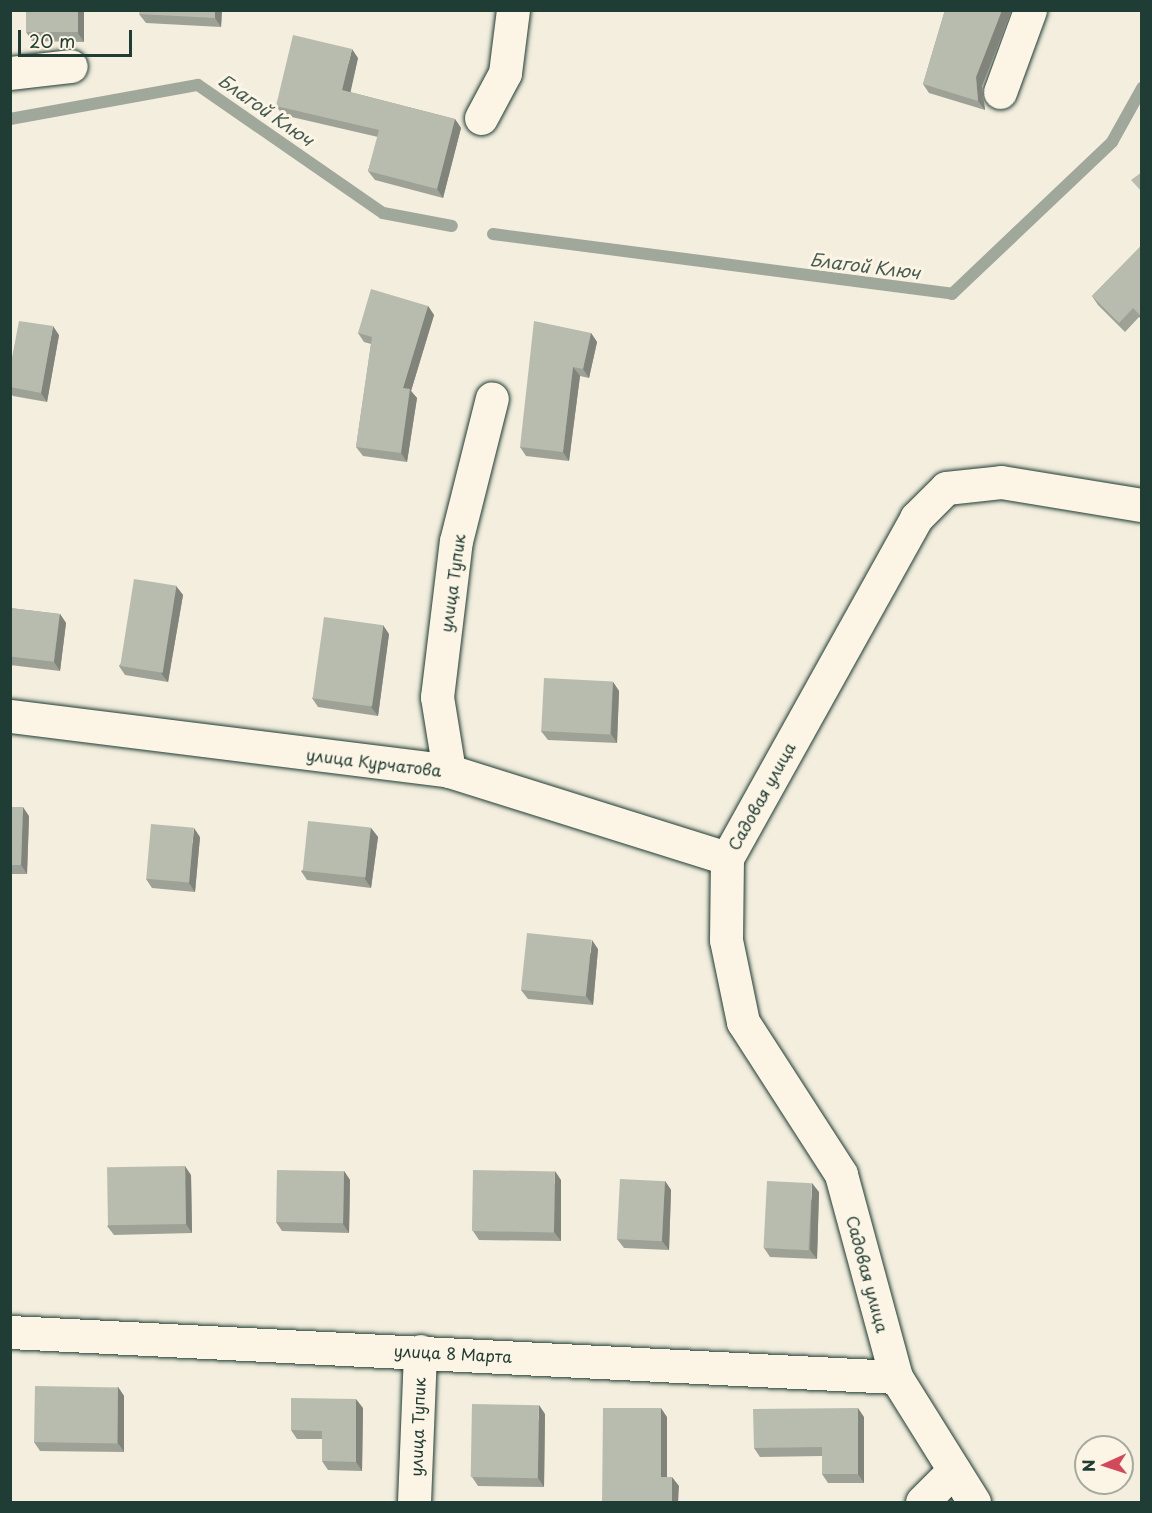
<!DOCTYPE html>
<html>
<head>
<meta charset="utf-8">
<style>
  body { margin:0 }
  #map { position:relative; width:1152px; height:1513px; overflow:hidden; background:#f3eede; font-family:"Playpen Sans",sans-serif }
  div>[style] { position:absolute }
  [style*='--x'] { left:calc(var(--x)*1px); top:calc(var(--y)*1px); width:calc(var(--w)*1px); rotate:calc(var(--a)*1deg) }
  .stream>* { height:12px; margin:-6px; padding:0 6px; transform-origin:6px; border-radius:6px; background:#a0a89b }
  .roads { filter:drop-shadow(0 0 2px #1f3d34) drop-shadow(0 0 2px #1f3d34) }
  .minor>* { height:33px; margin:-16.5px; padding:0 16.5px; transform-origin:16.5px; border-radius:16.5px; background:#fcf5e5 }
  .wall>* { inset:0; background:#9ea296 }
  .shaded-wall>* { inset:0; background:#81847a }
  .building>* { inset:0; background:#b8bcae; transform-origin:0 0 }
  span { translate:-50% -50%; white-space:nowrap; text-align:center; line-height:1.15; -webkit-text-stroke:6px #fcf5e5; paint-order:stroke }
  .street-label { font-size:16px; color:#1f3d34 }
  .water-label { font-size:18px; color:#465d53; font-style:italic }
  .frame { position:absolute; inset:0; border:12px solid #1f3d34; pointer-events:none }
  .north { position:absolute; left:1074px; top:1435px; width:60px; height:60px; box-sizing:border-box; background:#fcf5e5; border:2px solid #a4ab9e; border-radius:50%; rotate:267deg; font-size:16px; font-weight:700; line-height:24px; text-align:center; color:#1f3d34 }
  .north::after { content:''; display:block; margin:auto; width:21px; height:27px; background:#d1495b; clip-path:polygon(50% 0,100% 100%,50% 72%,0 100%) }
  .scale { position:absolute; left:18px; top:30px; width:114px; height:27px; box-sizing:border-box; border:3px solid #1f3d34; border-top:0; padding-left:8px; font-size:18px; line-height:21px; white-space:nowrap; color:#1f3d34; -webkit-text-stroke:4px #fcf5e5; paint-order:stroke }
</style>
</head>
<body>
<div id="map">
  <div class="stream">
    <i style="--x:10;--y:119;--w:191;--a:-10.3"></i>
    <i style="--x:198;--y:85;--w:225;--a:34.7"></i>
    <i style="--x:383;--y:213;--w:70;--a:10.7"></i>
    <i style="--x:493;--y:234;--w:463;--a:7.4"></i>
    <i style="--x:952;--y:294;--w:221;--a:-43.5"></i>
    <i style="--x:1112;--y:142;--w:62;--a:-60.9"></i>
  </div>
  <div class="roads">
    <div class="minor">
      <i style="--x:10;--y:73;--w:61;--a:-6.5"></i>
      <i style="--x:1000;--y:92;--w:87;--a:-69.9"></i>
      <i style="--x:481;--y:118;--w:51;--a:-61.9"></i>
      <i style="--x:505;--y:73;--w:64;--a:-82.8"></i>
      <i style="--x:10;--y:716;--w:442;--a:7.1"></i>
      <i style="--x:449;--y:771;--w:291;--a:17.4"></i>
      <i style="--x:449;--y:771;--w:75;--a:-99.2"></i>
      <i style="--x:437;--y:697;--w:157;--a:-83.1"></i>
      <i style="--x:456;--y:541;--w:147;--a:-75.9"></i>
      <i style="--x:10;--y:1332;--w:887;--a:2.91"></i>
      <i style="--x:414;--y:1502;--w:151;--a:-87.7"></i>
      <i style="--x:922;--y:1502;--w:45;--a:-45"></i>
      <i style="--x:974;--y:1502;--w:147;--a:-122"></i>
      <i style="--x:896;--y:1377;--w:210;--a:-105.2"></i>
      <i style="--x:841;--y:1174;--w:181;--a:-122.8"></i>
      <i style="--x:743;--y:1022;--w:84;--a:-101.7"></i>
      <i style="--x:726;--y:940;--w:82;--a:-89.3"></i>
      <i style="--x:727;--y:858;--w:389;--a:-60.9"></i>
      <i style="--x:916;--y:518;--w:42;--a:-45"></i>
      <i style="--x:946;--y:488;--w:55;--a:-6.2"></i>
      <i style="--x:1001;--y:482;--w:143;--a:9.3"></i>
    </div>
  </div>
  <div class="wall">
    <i style="clip-path:polygon(26px 10px,84px 10px,84px 42px,32px 41px,26px 32px)"></i>
    <i style="clip-path:polygon(222px 10px,221px 27px,146px 23px,139px 14px)"></i>
    <i style="clip-path:polygon(945px 10px,1012px 10px,982px 86px,985px 110px,929px 93px,923px 84px)"></i>
    <i style="clip-path:polygon(358px 58px,350px 92px,455px 119px,461px 128px,443px 198px,375px 180px,368px 171px,378px 137px,283px 115px,276px 106px)"></i>
    <i style="clip-path:polygon(1142px 245px,1142px 320px,1139px 317px,1125px 332px,1098px 305px,1092px 296px)"></i>
    <i style="clip-path:polygon(428px 306px,434px 315px,411px 391px,417px 398px,407px 462px,363px 456px,356px 447px,371px 344px,364px 342px,358px 333px)"></i>
    <i style="clip-path:polygon(591px 333px,597px 342px,589px 378px,580px 376px,569px 461px,526px 456px,520px 447px)"></i>
    <i style="clip-path:polygon(59px 335px,47px 402px,13px 396px,10px 392px,10px 368px)"></i>
    <i style="clip-path:polygon(176px 586px,183px 595px,168px 682px,125px 675px,119px 666px)"></i>
    <i style="clip-path:polygon(10px 608px,60px 614px,66px 623px,60px 671px,10px 665px)"></i>
    <i style="clip-path:polygon(389px 634px,378px 716px,318px 707px,312px 698px)"></i>
    <i style="clip-path:polygon(613px 682px,619px 691px,617px 743px,548px 740px,541px 731px)"></i>
    <i style="clip-path:polygon(10px 807px,29px 816px,27px 874px,10px 874px)"></i>
    <i style="clip-path:polygon(371px 828px,378px 837px,371px 888px,307px 880px,301px 871px)"></i>
    <i style="clip-path:polygon(200px 837px,195px 892px,152px 888px,146px 879px)"></i>
    <i style="clip-path:polygon(598px 949px,593px 1005px,528px 999px,521px 990px)"></i>
    <i style="clip-path:polygon(344px 1171px,350px 1180px,349px 1233px,282px 1231px,276px 1222px)"></i>
    <i style="clip-path:polygon(191px 1175px,192px 1233px,114px 1235px,107px 1226px)"></i>
    <i style="clip-path:polygon(561px 1180px,561px 1241px,479px 1240px,473px 1231px)"></i>
    <i style="clip-path:polygon(665px 1181px,671px 1190px,669px 1250px,624px 1248px,617px 1239px)"></i>
    <i style="clip-path:polygon(819px 1192px,817px 1259px,770px 1257px,764px 1248px)"></i>
    <i style="clip-path:polygon(118px 1387px,124px 1396px,124px 1452px,40px 1451px,34px 1442px)"></i>
    <i style="clip-path:polygon(363px 1408px,362px 1471px,328px 1470px,322px 1461px,322px 1439px,297px 1439px,291px 1430px)"></i>
    <i style="clip-path:polygon(545px 1414px,544px 1487px,478px 1486px,472px 1477px)"></i>
    <i style="clip-path:polygon(864px 1417px,864px 1483px,828px 1483px,822px 1474px,822px 1456px,760px 1457px,754px 1448px)"></i>
  </div>
  <div class="shaded-wall">
    <i style="clip-path:polygon(78px 10px,84px 10px,84px 42px,78px 33px)"></i>
    <i style="clip-path:polygon(215px 10px,222px 10px,221px 27px,215px 18px)"></i>
    <i style="clip-path:polygon(1002px 10px,1012px 10px,982px 86px,985px 110px,978px 101px,976px 77px)"></i>
    <i style="clip-path:polygon(352px 49px,358px 58px,349px 99px,342px 90px)"></i>
    <i style="clip-path:polygon(455px 119px,461px 128px,443px 198px,437px 189px)"></i>
    <i style="clip-path:polygon(428px 306px,434px 315px,411px 391px,417px 398px,407px 462px,401px 453px,403px 388px)"></i>
    <i style="clip-path:polygon(53px 326px,59px 335px,47px 402px,41px 393px)"></i>
    <i style="clip-path:polygon(591px 333px,597px 342px,589px 378px,583px 369px)"></i>
    <i style="clip-path:polygon(573px 367px,580px 376px,569px 461px,563px 452px)"></i>
    <i style="clip-path:polygon(176px 586px,183px 595px,168px 682px,161px 673px)"></i>
    <i style="clip-path:polygon(60px 614px,66px 623px,60px 671px,54px 662px)"></i>
    <i style="clip-path:polygon(383px 625px,389px 634px,378px 716px,371px 707px)"></i>
    <i style="clip-path:polygon(613px 682px,619px 691px,617px 743px,611px 734px)"></i>
    <i style="clip-path:polygon(23px 807px,29px 816px,27px 874px,21px 865px)"></i>
    <i style="clip-path:polygon(194px 828px,200px 837px,195px 892px,189px 883px)"></i>
    <i style="clip-path:polygon(371px 828px,378px 837px,371px 888px,365px 879px)"></i>
    <i style="clip-path:polygon(592px 940px,598px 949px,593px 1005px,586px 996px)"></i>
    <i style="clip-path:polygon(185px 1166px,191px 1175px,192px 1233px,186px 1224px)"></i>
    <i style="clip-path:polygon(344px 1171px,350px 1180px,349px 1233px,343px 1224px)"></i>
    <i style="clip-path:polygon(555px 1171px,561px 1180px,561px 1241px,554px 1232px)"></i>
    <i style="clip-path:polygon(665px 1181px,671px 1190px,669px 1250px,662px 1241px)"></i>
    <i style="clip-path:polygon(812px 1183px,819px 1192px,817px 1259px,810px 1250px)"></i>
    <i style="clip-path:polygon(118px 1387px,124px 1396px,124px 1452px,118px 1443px)"></i>
    <i style="clip-path:polygon(356px 1399px,363px 1408px,362px 1471px,356px 1462px)"></i>
    <i style="clip-path:polygon(539px 1405px,545px 1414px,544px 1487px,538px 1478px)"></i>
    <i style="clip-path:polygon(661px 1408px,667px 1417px,667px 1486px,661px 1477px)"></i>
    <i style="clip-path:polygon(858px 1408px,864px 1417px,864px 1483px,858px 1474px)"></i>
    <i style="clip-path:polygon(672px 1477px,679px 1486px,678px 1503px,672px 1503px)"></i>
  </div>
  <div class="building">
    <i style="left:26px;top:10px;width:52px;height:22px"></i>
    <i style="clip-path:polygon(140px 10px,215px 10px,215px 18px,139px 14px)"></i>
    <i style="clip-path:polygon(945px 10px,1002px 10px,976px 77px,978px 101px,923px 84px)"></i>
    <i style="clip-path:polygon(293px 35px,352px 49px,342px 90px,455px 119px,437px 189px,368px 171px,379px 130px,276px 106px)"></i>
    <i style="clip-path:polygon(1142px 172px,1142px 192px,1131px 180px)"></i>
    <i style="clip-path:polygon(1142px 245px,1142px 317px,1133px 308px,1119px 323px,1092px 296px)"></i>
    <i style="clip-path:polygon(371px 289px,428px 306px,403px 388px,410px 389px,401px 453px,356px 447px,372px 337px,358px 333px)"></i>
    <i style="clip-path:polygon(19px 321px,53px 326px,41px 393px,10px 387px,10px 368px)"></i>
    <i style="clip-path:polygon(534px 321px,591px 333px,583px 369px,573px 367px,563px 452px,520px 447px)"></i>
    <i style="left:134px;top:579px;width:43px;height:88px;rotate:9deg"></i>
    <i style="left:10px;top:608px;width:50px;height:48px;rotate:7deg"></i>
    <i style="left:324px;top:617px;width:60px;height:82px;rotate:8deg"></i>
    <i style="left:544px;top:678px;width:69px;height:53px;rotate:3deg"></i>
    <i style="clip-path:polygon(10px 807px,23px 807px,21px 865px,10px 865px)"></i>
    <i style="left:308px;top:821px;width:63px;height:50px;rotate:6deg"></i>
    <i style="left:151px;top:824px;width:43px;height:55px;rotate:5deg"></i>
    <i style="left:527px;top:933px;width:65px;height:57px;rotate:6deg"></i>
    <i style="left:185px;top:1166px;width:58px;height:78px;rotate:89deg"></i>
    <i style="left:277px;top:1170px;width:67px;height:52px;rotate:1deg"></i>
    <i style="left:473px;top:1170px;width:82px;height:61px;rotate:1deg"></i>
    <i style="left:620px;top:1179px;width:45px;height:60px;rotate:3deg"></i>
    <i style="left:767px;top:1181px;width:45px;height:67px;rotate:3deg"></i>
    <i style="left:35px;top:1386px;width:83px;height:56px;rotate:1deg"></i>
    <i style="clip-path:polygon(291px 1398px,356px 1399px,356px 1462px,322px 1461px,322px 1431px,291px 1430px)"></i>
    <i style="left:472px;top:1404px;width:67px;height:73px;rotate:1deg"></i>
    <i style="clip-path:polygon(603px 1408px,661px 1408px,661px 1477px,672px 1477px,672px 1503px,602px 1503px)"></i>
    <i style="clip-path:polygon(858px 1408px,858px 1474px,822px 1474px,822px 1447px,754px 1448px,753px 1409px)"></i>
  </div>
  <div class="street-label">
    <span style="left:452px;top:583px;rotate:-82deg">улица Тупик</span>
    <span style="left:374px;top:762px;rotate:7deg">улица Курчатова</span>
    <span style="left:761px;top:796px;rotate:-61deg">Садовая улица</span>
    <span style="left:868px;top:1274px;rotate:75deg">Садовая улица</span>
    <span style="left:453px;top:1353px;rotate:3deg">улица 8 Марта</span>
    <span style="left:417px;top:1427px;rotate:-88deg">улица Тупик</span>
  </div>
  <div class="water-label">
    <span style="left:266px;top:110px;rotate:35deg">Благой Ключ</span>
    <span style="left:865px;top:266px;rotate:7deg">Благой Ключ</span>
  </div>
  <div class="frame"></div>
  <div class="north">N</div>
  <div class="scale">20 m</div>
</div>
</body>
</html>
